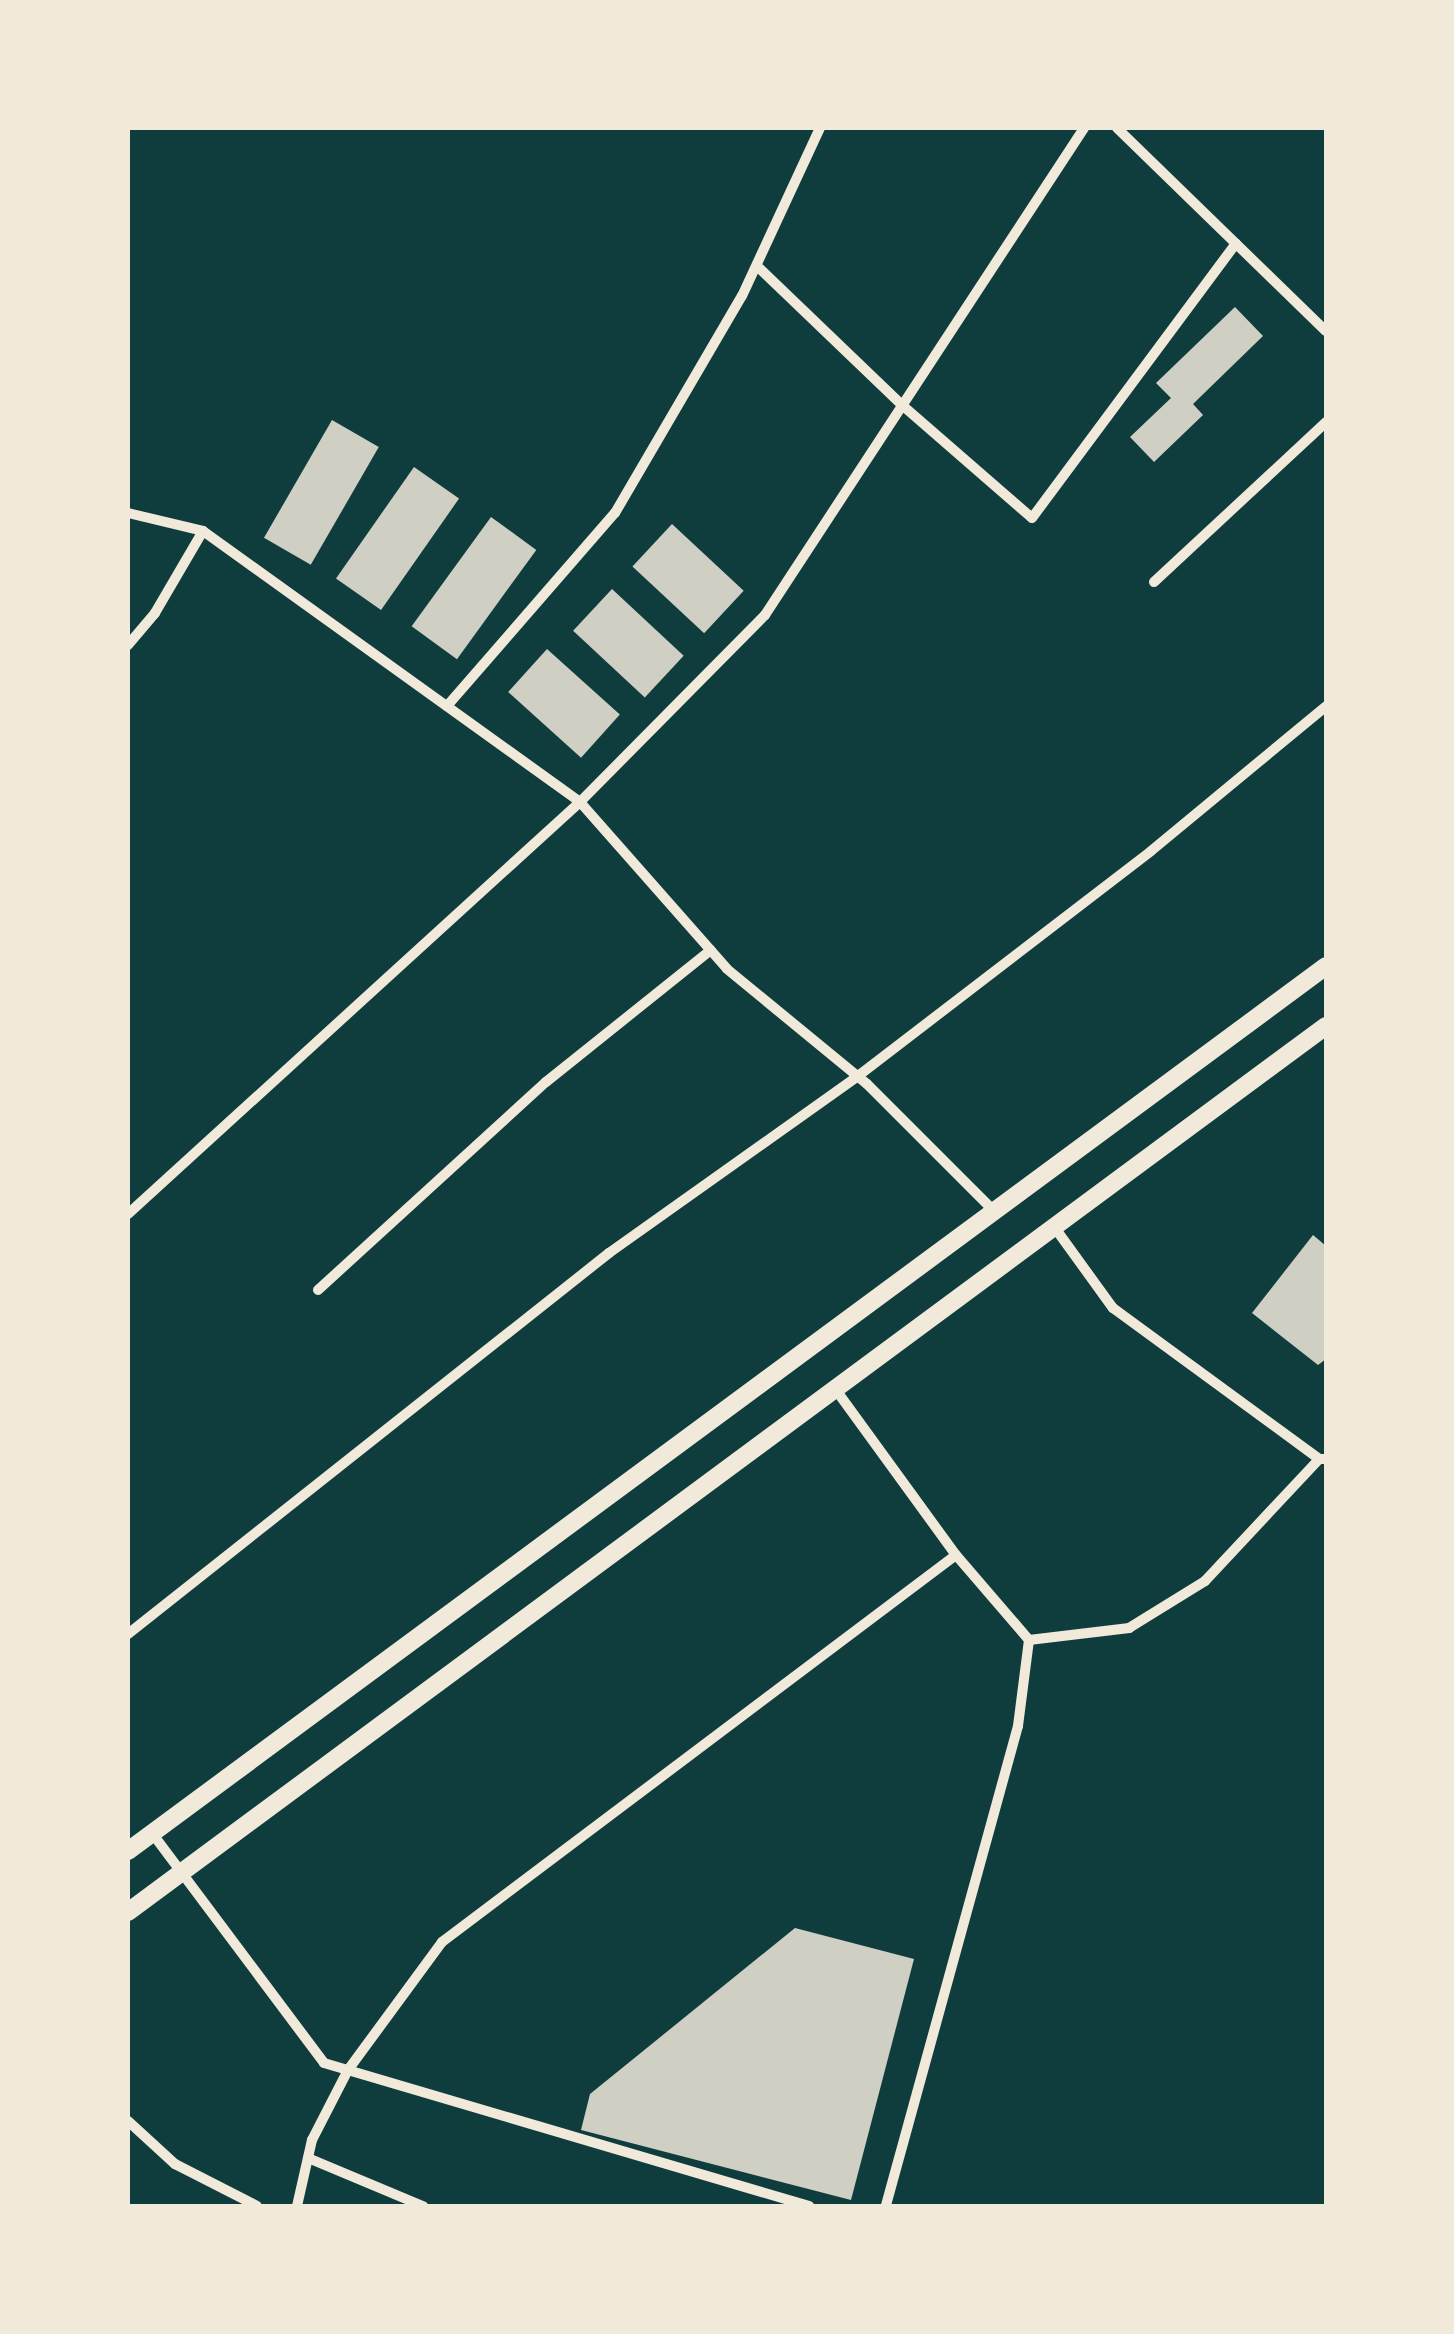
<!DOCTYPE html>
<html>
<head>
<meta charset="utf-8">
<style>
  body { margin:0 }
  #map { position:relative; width:1454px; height:2334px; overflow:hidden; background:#0f3d3e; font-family:Roboto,sans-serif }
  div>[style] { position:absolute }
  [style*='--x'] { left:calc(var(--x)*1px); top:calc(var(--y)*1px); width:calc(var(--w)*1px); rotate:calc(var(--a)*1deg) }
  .building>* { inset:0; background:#cfcfc3; transform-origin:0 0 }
  .minor>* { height:10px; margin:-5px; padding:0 5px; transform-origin:5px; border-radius:5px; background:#f1e9da }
  .trunk>* { height:18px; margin:-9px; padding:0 9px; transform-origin:9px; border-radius:9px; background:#f1e9da }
  span { translate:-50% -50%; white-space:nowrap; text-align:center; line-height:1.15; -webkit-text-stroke:8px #f1e9da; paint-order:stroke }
  .frame { position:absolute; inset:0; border:130px solid #f1e9da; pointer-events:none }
</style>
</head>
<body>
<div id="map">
  <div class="building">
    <i style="clip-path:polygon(1235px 307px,1263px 336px,1193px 404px,1203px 415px,1154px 462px,1130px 437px,1171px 398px,1156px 383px)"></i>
    <i style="left:332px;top:420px;width:54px;height:136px;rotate:30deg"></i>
    <i style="left:414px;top:467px;width:55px;height:136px;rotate:35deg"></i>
    <i style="left:491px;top:517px;width:56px;height:135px;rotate:36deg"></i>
    <i style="left:672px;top:524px;width:98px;height:58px;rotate:43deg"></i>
    <i style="left:612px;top:589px;width:98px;height:57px;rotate:43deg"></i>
    <i style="left:547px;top:649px;width:98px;height:58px;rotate:42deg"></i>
    <i style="clip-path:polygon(1313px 1235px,1326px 1246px,1326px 1359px,1318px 1365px,1252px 1313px)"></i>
    <i style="clip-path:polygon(795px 1928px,914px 1959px,851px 2200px,581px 2130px,590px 2094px)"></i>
  </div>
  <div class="minor">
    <i style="--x:1117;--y:128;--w:291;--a:44.2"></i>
    <i style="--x:757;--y:266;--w:201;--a:43.8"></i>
    <i style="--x:902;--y:405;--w:172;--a:41"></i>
    <i style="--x:1032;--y:518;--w:342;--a:-53.4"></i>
    <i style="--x:128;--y:513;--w:77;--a:13.5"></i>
    <i style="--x:203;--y:531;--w:464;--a:35.7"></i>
    <i style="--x:580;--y:802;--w:222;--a:48.6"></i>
    <i style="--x:727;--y:969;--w:181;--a:39.4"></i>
    <i style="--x:867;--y:1084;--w:178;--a:45"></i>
    <i style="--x:1154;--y:582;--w:235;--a:-42.9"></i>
    <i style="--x:128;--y:645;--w:42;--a:-49.8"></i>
    <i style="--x:155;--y:613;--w:95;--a:-59.7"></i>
    <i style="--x:447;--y:706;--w:256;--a:-49"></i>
    <i style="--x:615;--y:513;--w:251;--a:-59.7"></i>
    <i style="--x:742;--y:296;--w:185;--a:-65.1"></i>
    <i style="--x:128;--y:1214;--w:612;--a:-42.35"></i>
    <i style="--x:580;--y:802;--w:263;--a:-45.3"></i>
    <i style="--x:765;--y:615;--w:582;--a:-56.77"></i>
    <i style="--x:1055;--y:1228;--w:99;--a:54.1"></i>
    <i style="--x:1113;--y:1308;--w:255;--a:36.2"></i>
    <i style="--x:318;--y:1290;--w:309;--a:-42.4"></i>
    <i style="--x:546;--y:1082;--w:211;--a:-38.7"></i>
    <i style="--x:836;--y:1390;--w:204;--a:54"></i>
    <i style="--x:956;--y:1555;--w:112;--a:49.3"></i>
    <i style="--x:1029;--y:1640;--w:87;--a:97.3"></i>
    <i style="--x:1018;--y:1726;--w:498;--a:105.4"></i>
    <i style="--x:128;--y:1634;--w:614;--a:-38.38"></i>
    <i style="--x:609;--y:1253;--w:305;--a:-35.4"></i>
    <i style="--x:858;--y:1076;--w:369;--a:-37.5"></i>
    <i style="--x:1151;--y:851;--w:227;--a:-39.6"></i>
    <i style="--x:1029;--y:1640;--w:101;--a:-6.8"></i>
    <i style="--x:1129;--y:1628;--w:89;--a:-31.7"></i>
    <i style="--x:1205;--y:1581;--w:167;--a:-46.9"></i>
    <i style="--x:1319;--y:1459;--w:7;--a:0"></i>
    <i style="--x:152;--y:1833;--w:287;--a:53.2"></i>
    <i style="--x:324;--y:2063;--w:506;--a:16.43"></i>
    <i style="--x:128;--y:2121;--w:64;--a:42.5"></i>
    <i style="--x:175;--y:2164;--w:92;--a:27.1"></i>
    <i style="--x:308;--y:2158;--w:125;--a:22.7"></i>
    <i style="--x:297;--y:2206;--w:68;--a:-77.2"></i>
    <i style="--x:312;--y:2140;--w:79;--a:-62.8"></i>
    <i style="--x:348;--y:2070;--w:159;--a:-53.7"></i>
    <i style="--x:442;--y:1942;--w:643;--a:-36.98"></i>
  </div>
  <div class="trunk">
    <i style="--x:128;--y:1851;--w:1489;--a:-36.45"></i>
    <i style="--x:128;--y:1912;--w:1490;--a:-36.49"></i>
  </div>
  <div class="frame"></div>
</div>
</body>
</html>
